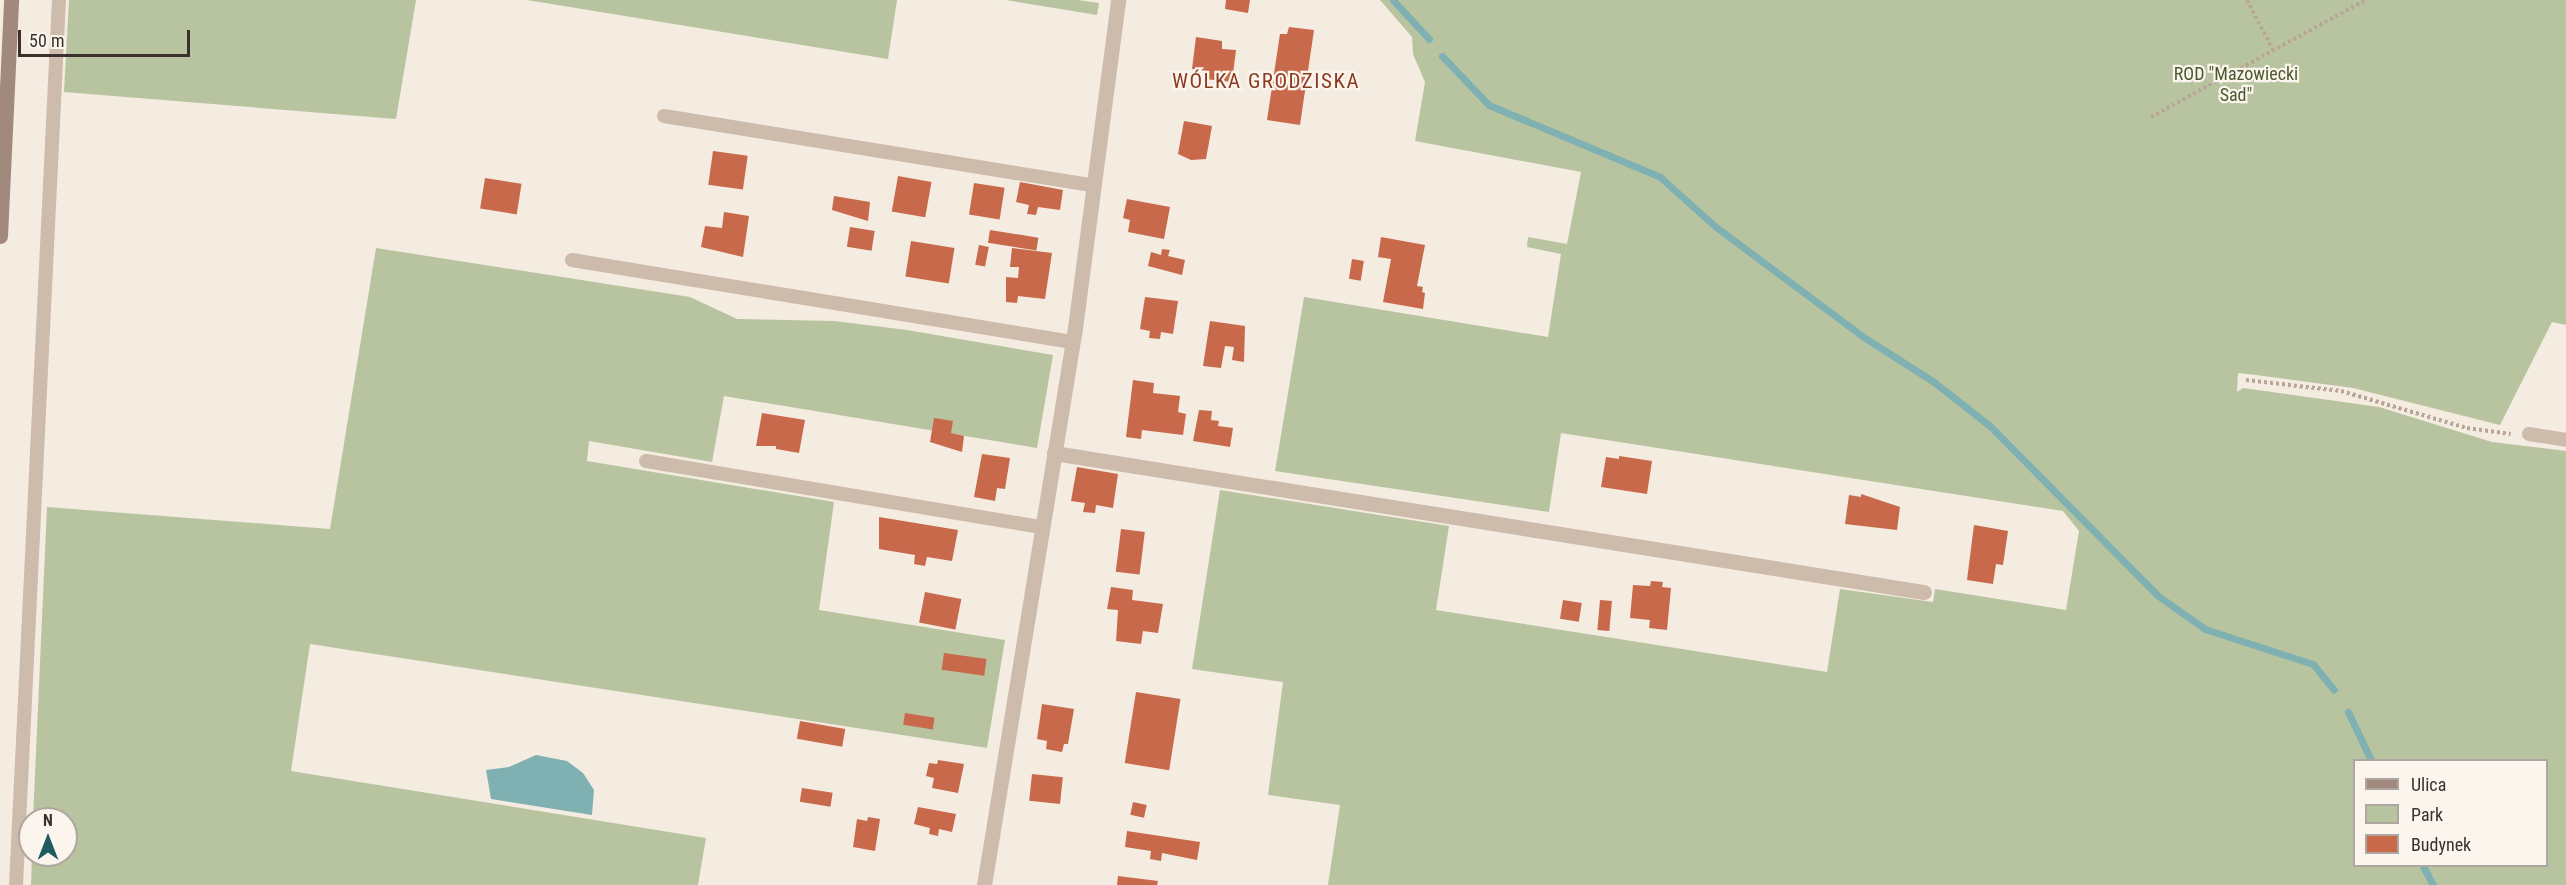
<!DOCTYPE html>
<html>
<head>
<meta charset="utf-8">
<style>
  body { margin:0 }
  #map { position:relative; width:2566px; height:885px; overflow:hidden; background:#f4ebe1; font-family:"Roboto Condensed",sans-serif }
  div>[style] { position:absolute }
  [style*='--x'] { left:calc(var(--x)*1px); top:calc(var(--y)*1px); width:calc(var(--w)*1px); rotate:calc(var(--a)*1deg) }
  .green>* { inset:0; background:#b8c4a0 }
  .water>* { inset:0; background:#7fb0b2 }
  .stream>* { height:7px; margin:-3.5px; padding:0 3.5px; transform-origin:3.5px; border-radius:3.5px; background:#7fb0b2 }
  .building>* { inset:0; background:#c8694b; transform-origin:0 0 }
  .path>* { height:4px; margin-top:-2px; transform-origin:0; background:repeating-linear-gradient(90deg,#b9a596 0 3px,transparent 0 6px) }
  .service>* { height:14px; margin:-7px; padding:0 7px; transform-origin:7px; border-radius:7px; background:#cdbbac }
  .minor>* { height:15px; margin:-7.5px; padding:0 7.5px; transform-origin:7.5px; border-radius:7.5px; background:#cdbbac }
  .secondary>* { height:15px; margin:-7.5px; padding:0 7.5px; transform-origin:7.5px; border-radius:7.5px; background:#a18a7d }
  span { translate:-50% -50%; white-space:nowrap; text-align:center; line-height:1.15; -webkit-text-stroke:4.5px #fbf5ee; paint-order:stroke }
  .park-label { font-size:18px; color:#4a5a2e }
  .quarter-label { font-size:21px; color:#8c3b22; letter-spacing:1.5px }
  .legend { position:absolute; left:2353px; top:759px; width:195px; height:108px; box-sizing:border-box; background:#fbf5ee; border:2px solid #aea6a0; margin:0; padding:8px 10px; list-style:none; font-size:18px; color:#3b302b }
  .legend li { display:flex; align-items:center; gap:12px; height:30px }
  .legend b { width:30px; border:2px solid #aea6a0 }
  .north { position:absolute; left:18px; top:807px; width:60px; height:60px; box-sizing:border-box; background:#fbf5ee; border:2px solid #aea6a0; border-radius:50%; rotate:0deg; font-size:16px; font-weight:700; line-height:24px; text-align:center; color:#3b302b }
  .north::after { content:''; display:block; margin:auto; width:21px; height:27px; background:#1f5a5e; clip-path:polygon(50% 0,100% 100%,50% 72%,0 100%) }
  .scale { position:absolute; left:18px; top:30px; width:172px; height:27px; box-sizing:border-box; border:3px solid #3b302b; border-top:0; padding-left:8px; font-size:18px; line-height:21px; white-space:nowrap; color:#3b302b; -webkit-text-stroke:4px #fbf5ee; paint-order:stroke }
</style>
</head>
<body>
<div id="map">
  <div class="green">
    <i style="clip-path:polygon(69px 0,416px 0,396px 119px,64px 92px)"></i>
    <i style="clip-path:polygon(527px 0,897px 0,888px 59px)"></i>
    <i style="clip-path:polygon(1006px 0,1078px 0,1099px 3px,1097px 15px)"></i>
    <i style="clip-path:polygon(evenodd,1380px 0,2566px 0,2566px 325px,2552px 322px,2500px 425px,2353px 388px,2256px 375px,2238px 373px,2237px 392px,2243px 388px,2379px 407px,2492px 442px,2566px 451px,2566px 885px,1328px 885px,1340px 805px,1268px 795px,1283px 682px,1192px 669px,1220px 490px,1449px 526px,1436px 610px,1827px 672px,1840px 589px,1933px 602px,1935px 589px,2066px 610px,2079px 531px,2063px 511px,1561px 433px,1549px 512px,1275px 471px,1304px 297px,1548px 337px,1561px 254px,1527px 247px,1528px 237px,1567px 244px,1581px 172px,1415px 141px,1425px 82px,1413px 54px,1412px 37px,1380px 0,2354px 760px,2546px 760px,2546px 866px,2354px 866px,2354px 760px)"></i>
    <i style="clip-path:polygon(376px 248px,690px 297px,737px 319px,834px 321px,907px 330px,1053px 355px,1037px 448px,724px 396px,712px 462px,589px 441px,587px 461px,834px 502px,819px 610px,1005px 640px,987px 748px,310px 644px,291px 771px,706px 838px,698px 885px,31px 885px,32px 855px,66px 855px,66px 819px,33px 819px,47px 507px,330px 529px)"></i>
  </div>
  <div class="water">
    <i style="clip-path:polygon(536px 755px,567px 761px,583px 773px,594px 790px,592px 815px,491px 799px,486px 770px,509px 767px)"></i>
  </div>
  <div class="stream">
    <i style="--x:1393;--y:0;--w:53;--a:47.3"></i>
    <i style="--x:1442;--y:56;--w:68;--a:46.2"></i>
    <i style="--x:1489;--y:105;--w:186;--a:22.8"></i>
    <i style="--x:1660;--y:177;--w:75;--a:41.8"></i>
    <i style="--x:1716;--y:227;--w:182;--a:36.7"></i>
    <i style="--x:1862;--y:336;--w:85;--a:32.6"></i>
    <i style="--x:1934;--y:382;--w:71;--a:38.2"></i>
    <i style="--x:1990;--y:426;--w:238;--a:45.3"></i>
    <i style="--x:2157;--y:595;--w:59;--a:35.3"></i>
    <i style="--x:2205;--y:629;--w:114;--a:18"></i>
    <i style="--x:2313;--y:664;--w:33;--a:51"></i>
    <i style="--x:2348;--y:712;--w:53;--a:64.4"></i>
    <i style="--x:2423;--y:866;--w:21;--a:62"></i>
  </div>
  <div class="building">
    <i style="clip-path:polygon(1226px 0,1250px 0,1248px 13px,1225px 9px)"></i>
    <i style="clip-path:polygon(1289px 27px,1314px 30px,1300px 125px,1267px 120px,1280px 34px,1287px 34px)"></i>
    <i style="clip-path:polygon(1196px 37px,1222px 41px,1222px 49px,1236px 50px,1232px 82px,1205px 79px,1206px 71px,1192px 69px)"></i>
    <i style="clip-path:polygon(1184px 121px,1212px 126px,1206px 159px,1191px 160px,1178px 154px)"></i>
    <i style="left:713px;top:151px;width:35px;height:34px;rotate:8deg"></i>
    <i style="left:898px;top:176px;width:34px;height:36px;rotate:10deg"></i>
    <i style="left:485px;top:178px;width:37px;height:31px;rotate:9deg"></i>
    <i style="clip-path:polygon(1020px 182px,1063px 190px,1060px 210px,1038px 207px,1036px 215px,1027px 214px,1029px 205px,1016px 202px)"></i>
    <i style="left:974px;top:183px;width:31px;height:32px;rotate:9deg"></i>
    <i style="clip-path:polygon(834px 196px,870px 202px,868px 221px,832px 210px)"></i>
    <i style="clip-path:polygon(1127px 199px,1170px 207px,1164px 239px,1128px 232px,1130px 220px,1123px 218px)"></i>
    <i style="clip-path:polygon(724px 212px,749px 216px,743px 257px,701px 247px,705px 226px,722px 228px)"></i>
    <i style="left:850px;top:227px;width:25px;height:20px;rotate:9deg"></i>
    <i style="left:990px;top:230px;width:49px;height:13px;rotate:9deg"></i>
    <i style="clip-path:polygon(1381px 237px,1425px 245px,1417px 286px,1423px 287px,1422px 292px,1425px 293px,1423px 309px,1383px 302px,1391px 259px,1378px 257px)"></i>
    <i style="left:911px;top:241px;width:44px;height:36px;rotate:9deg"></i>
    <i style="left:979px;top:245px;width:10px;height:20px;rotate:11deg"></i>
    <i style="clip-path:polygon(1012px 248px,1052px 253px,1045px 299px,1018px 296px,1017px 303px,1006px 302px,1006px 277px,1018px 278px,1019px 267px,1010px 267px)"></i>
    <i style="clip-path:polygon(1162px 249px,1170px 250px,1168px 256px,1185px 260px,1182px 275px,1148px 266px,1151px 252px,1161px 255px)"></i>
    <i style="left:1352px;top:259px;width:12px;height:20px;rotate:9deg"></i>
    <i style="clip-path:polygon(1145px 297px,1178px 301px,1173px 334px,1161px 332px,1160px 339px,1149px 338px,1150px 331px,1140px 329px)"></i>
    <i style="clip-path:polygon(1210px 321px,1245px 326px,1244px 362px,1232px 360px,1234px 347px,1225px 346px,1221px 368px,1203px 366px)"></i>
    <i style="clip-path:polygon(1133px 380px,1154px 383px,1153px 393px,1180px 396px,1178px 412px,1186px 414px,1183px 435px,1142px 430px,1141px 439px,1126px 437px)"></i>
    <i style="clip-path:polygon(1199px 410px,1212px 411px,1211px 420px,1219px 421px,1218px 426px,1233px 428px,1230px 447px,1193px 441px)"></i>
    <i style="clip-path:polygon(762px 413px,805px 420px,799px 453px,776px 449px,776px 446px,756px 446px)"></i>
    <i style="clip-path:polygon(934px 418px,953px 421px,951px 433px,964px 436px,962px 452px,930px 442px)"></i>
    <i style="clip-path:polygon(982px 454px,1010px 458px,1005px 489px,997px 488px,995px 501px,974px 497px)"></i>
    <i style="clip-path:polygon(1619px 456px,1652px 461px,1647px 494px,1601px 487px,1606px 457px,1619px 459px)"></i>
    <i style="clip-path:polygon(1077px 467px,1118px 474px,1113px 508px,1096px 505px,1095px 513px,1083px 512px,1085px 503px,1071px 501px)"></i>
    <i style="clip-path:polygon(1861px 494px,1900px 507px,1897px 530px,1845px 524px,1849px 495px,1861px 497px)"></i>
    <i style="clip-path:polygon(879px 517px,958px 530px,952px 561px,927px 557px,925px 566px,914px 564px,915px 555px,879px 549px)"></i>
    <i style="clip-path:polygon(1974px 525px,2008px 531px,2003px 565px,1996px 564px,1993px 584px,1967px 580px)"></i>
    <i style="left:1121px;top:529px;width:24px;height:43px;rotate:7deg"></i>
    <i style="clip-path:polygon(1651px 581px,1663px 582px,1662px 587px,1671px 588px,1667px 630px,1649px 628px,1650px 620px,1630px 618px,1633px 585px,1650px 586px)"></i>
    <i style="clip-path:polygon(1111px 587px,1133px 590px,1132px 600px,1163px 604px,1158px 633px,1143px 631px,1141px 644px,1116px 641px,1118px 610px,1107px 609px)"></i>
    <i style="left:925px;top:592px;width:37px;height:31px;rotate:11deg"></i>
    <i style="left:1563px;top:600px;width:19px;height:19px;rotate:9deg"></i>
    <i style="left:1600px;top:600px;width:12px;height:30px;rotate:5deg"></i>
    <i style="left:944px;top:653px;width:43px;height:17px;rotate:8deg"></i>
    <i style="left:1136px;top:692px;width:45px;height:72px;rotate:9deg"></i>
    <i style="clip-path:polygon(1042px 704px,1074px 709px,1068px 744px,1064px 744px,1062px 752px,1046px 749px,1047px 741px,1037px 739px)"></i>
    <i style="left:905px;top:713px;width:30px;height:12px;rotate:9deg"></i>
    <i style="left:800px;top:721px;width:46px;height:18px;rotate:10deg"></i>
    <i style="clip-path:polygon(938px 760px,964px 764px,958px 793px,932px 788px,934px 778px,926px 776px,929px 763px,937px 764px)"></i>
    <i style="left:1032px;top:774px;width:31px;height:27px;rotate:6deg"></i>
    <i style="left:802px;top:788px;width:31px;height:14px;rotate:9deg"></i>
    <i style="left:1133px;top:802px;width:14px;height:13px;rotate:12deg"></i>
    <i style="clip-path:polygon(918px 807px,956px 814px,952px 832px,939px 829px,938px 836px,929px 834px,930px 828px,914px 824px)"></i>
    <i style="clip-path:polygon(868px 817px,880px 819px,875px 851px,853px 847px,857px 819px,867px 821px)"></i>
    <i style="clip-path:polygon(1127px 831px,1200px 842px,1197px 860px,1162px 853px,1161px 861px,1150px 859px,1151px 851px,1125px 847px)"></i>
    <i style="clip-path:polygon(1118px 876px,1158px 881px,1157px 885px,1117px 885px)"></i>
  </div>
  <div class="path">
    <i style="--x:2247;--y:0;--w:56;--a:62.5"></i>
    <i style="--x:2151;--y:117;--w:245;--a:-28.6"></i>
    <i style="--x:2246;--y:380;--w:96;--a:6.6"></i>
    <i style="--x:2341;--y:391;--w:131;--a:16.4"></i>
    <i style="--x:2467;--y:428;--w:44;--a:7.8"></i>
  </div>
  <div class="service">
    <i style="--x:664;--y:116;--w:436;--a:9.2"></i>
    <i style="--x:572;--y:260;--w:507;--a:9.31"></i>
    <i style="--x:2529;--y:434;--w:37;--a:9"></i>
    <i style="--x:646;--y:461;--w:401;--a:9.5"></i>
    <i style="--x:16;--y:885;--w:886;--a:-87.22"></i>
  </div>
  <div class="minor">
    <i style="--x:1054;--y:453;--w:881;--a:9.08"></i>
    <i style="--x:984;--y:885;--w:564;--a:-80.72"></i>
    <i style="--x:1075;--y:328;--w:331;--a:-82.5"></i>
  </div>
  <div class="secondary">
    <i style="--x:0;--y:236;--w:236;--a:-87.3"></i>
  </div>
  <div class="park-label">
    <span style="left:2236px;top:85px">ROD "Mazowiecki<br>Sad"</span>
  </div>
  <div class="quarter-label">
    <span style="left:1266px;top:81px">WÓLKA GRODZISKA</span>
  </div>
  <ul class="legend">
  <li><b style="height:8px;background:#a18a7d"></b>Ulica</li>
  <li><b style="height:16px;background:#b8c4a0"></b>Park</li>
  <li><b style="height:16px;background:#c8694b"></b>Budynek</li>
  </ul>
  <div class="north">N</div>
  <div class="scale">50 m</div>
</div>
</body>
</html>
